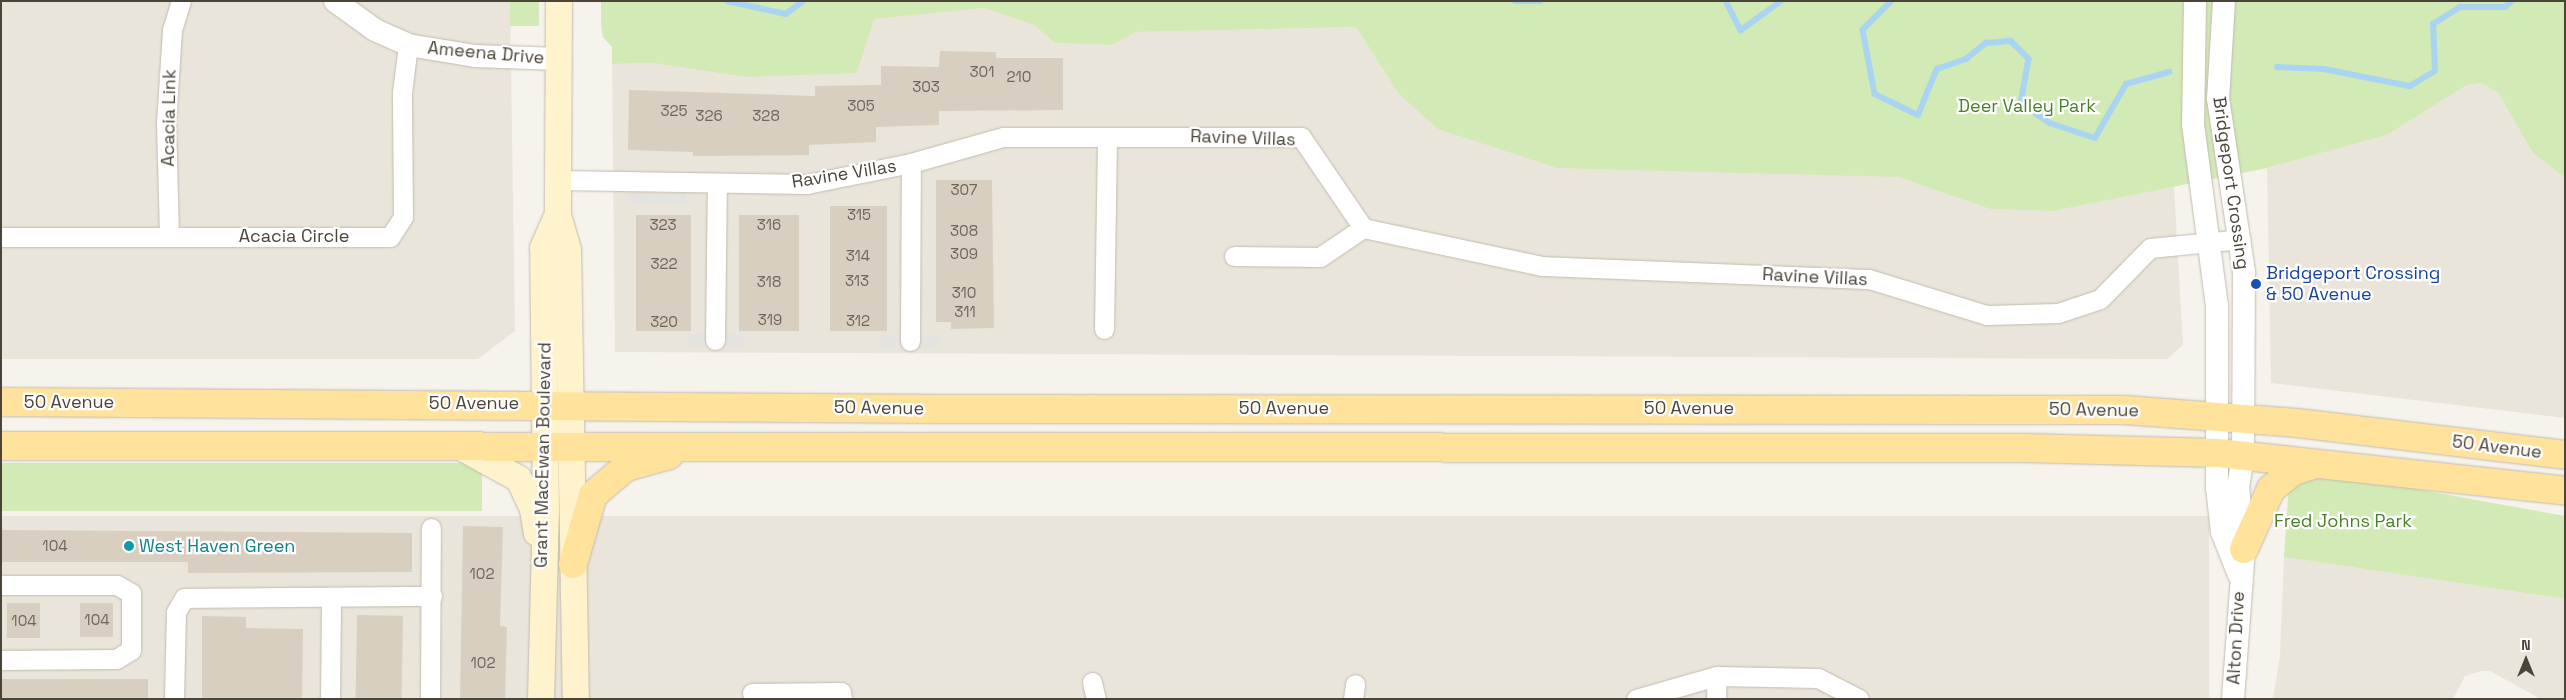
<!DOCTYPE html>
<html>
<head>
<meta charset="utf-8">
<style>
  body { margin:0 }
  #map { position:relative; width:2566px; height:700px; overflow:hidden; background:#f6f3ec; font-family:"Space Grotesk",sans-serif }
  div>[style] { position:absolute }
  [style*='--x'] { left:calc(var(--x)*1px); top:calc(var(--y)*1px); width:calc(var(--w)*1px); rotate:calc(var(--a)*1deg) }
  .residential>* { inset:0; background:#eae5da; transform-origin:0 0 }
  .green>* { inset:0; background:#d2eab5; transform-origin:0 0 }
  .parking>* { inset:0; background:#e5e3e0; transform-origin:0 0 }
  .stream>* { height:5.5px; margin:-2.75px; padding:0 2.75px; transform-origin:2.75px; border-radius:2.75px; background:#a9d4f2 }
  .building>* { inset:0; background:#d8cfc1; transform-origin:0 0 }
  .roads { filter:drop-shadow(0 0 1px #c2bbae) drop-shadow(0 0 1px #c2bbae) }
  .minor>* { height:19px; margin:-9.5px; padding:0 9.5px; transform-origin:9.5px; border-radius:9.5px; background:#fff }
  .tertiary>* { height:22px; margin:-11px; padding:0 11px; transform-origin:11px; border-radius:11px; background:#fff }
  .secondary>* { height:26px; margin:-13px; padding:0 13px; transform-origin:13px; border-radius:13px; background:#fff3cd }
  .primary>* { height:28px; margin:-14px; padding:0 14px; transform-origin:14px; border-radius:14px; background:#ffe39c }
  .dots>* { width:14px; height:14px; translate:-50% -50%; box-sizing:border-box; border:2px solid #fff; border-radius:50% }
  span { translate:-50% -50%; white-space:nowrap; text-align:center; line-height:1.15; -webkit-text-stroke:4.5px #fff; paint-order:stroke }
  .number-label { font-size:15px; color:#6e675b }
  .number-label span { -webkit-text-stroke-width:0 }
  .street-label { font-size:18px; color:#4b4439 }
  .park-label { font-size:18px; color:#4a7f2a }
  .transit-label { font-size:18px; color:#164399 }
  .left { translate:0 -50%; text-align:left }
  .culture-label { font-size:18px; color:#0d838f }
  .frame { position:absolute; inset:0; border:2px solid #4b4439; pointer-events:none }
  .north { position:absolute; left:2501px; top:635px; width:50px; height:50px; -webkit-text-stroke:4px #fff; paint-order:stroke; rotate:0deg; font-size:14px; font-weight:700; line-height:20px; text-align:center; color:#4b4439 }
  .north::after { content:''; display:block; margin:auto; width:18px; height:22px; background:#4b4439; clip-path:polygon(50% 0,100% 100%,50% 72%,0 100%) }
</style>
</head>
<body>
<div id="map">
  <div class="residential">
    <i style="clip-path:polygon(1px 1px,510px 1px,515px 331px,478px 359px,1px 359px)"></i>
    <i style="clip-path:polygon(984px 8px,1034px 25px,1055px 43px,1112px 45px,1136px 32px,1356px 27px,1398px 93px,1805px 172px,1898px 177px,1990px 209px,2053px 211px,2174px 186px,2183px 345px,2167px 359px,615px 352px,612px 64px,652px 63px,744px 77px,873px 19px)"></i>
    <i style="clip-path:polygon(2481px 83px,2498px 93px,2533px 153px,2565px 178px,2565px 418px,2271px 383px,2267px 168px,2387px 135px,2467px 85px)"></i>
    <i style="left:1px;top:516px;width:2208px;height:183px"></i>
    <i style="clip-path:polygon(2284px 557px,2565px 599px,2565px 699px,2539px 698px,2490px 671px,2482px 671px,2465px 676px,2453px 699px,2273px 699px,2280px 656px)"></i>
  </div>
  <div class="green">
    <i style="left:510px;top:1px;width:29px;height:25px"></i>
    <i style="clip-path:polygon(601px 1px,2565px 1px,2565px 178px,2533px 153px,2498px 93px,2481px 83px,2467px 85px,2387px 135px,2267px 168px,2053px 211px,1990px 209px,1898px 177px,1557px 168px,1438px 129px,1398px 93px,1356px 27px,1136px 32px,1112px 45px,1055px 43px,1034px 25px,984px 8px,874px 19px,857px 73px,744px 77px,652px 63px,612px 64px,612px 47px,603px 37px,601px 26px)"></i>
    <i style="left:1px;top:463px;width:481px;height:48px"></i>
    <i style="clip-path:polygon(2332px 474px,2565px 516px,2565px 599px,2284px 557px,2289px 484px)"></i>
  </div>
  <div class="parking">
    <i style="left:628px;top:193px;width:58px;height:10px"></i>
    <i style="left:687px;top:334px;width:58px;height:12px"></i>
    <i style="left:879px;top:335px;width:60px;height:13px"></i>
  </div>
  <div class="stream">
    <i style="--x:727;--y:1;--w:60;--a:12.4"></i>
    <i style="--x:786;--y:14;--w:21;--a:-37"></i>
    <i style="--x:1515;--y:1;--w:25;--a:0"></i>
    <i style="--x:1726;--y:1;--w:33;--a:63"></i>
    <i style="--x:1741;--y:30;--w:49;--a:-35.9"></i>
    <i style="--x:1892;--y:1;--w:41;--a:135"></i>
    <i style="--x:1863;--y:30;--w:65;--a:79.4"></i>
    <i style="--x:1875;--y:94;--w:48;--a:26"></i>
    <i style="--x:1918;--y:115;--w:50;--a:-67.6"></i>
    <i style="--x:1937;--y:69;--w:31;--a:-19"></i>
    <i style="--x:1966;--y:59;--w:26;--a:-39"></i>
    <i style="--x:1986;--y:43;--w:25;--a:-5"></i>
    <i style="--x:2011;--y:41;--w:25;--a:45"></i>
    <i style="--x:2029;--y:59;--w:46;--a:100.1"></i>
    <i style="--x:2021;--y:104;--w:35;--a:33"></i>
    <i style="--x:2050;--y:123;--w:47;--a:18.4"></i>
    <i style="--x:2095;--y:138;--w:62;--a:-60.1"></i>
    <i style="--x:2126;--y:84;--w:45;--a:-15.6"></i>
    <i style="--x:2277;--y:67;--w:47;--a:2.4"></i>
    <i style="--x:2324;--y:69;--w:88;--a:11.2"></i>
    <i style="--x:2410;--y:86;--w:29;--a:-31"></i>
    <i style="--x:2435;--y:71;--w:47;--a:-92.4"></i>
    <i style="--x:2433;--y:24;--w:32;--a:-32"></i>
    <i style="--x:2460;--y:7;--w:45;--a:0"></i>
    <i style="--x:2505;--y:7;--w:9;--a:-41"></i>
  </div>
  <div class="building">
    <i style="clip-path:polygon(940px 51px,996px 52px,996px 58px,1063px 58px,1063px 110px,939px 111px,939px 125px,876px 127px,876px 142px,809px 145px,809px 155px,693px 156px,693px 152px,628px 150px,629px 90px,815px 96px,815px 86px,881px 85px,881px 66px,939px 67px)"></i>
    <i style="clip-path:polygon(936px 180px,992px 180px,994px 328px,951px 329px,951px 322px,936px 322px)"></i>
    <i style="left:830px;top:206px;width:57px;height:125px"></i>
    <i style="left:636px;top:215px;width:55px;height:116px"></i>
    <i style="left:739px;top:215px;width:60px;height:116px"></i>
    <i style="clip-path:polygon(463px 526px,503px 527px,500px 626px,507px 627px,505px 699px,460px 699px)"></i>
    <i style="clip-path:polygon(1px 530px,412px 533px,412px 572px,188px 573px,188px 562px,1px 562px)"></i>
    <i style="left:40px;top:603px;width:35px;height:33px;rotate:90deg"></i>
    <i style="left:80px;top:603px;width:33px;height:34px"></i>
    <i style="left:357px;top:615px;width:46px;height:84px;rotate:1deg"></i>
    <i style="clip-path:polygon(202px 616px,246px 617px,246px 628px,303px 629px,302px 699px,202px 699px)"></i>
    <i style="left:148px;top:679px;width:20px;height:147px;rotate:90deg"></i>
  </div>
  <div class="roads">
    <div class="minor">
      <i style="--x:559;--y:180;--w:248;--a:0.9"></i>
      <i style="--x:807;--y:184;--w:106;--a:-11.4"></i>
      <i style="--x:911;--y:163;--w:96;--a:-15.8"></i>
      <i style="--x:1003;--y:137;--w:298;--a:0"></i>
      <i style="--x:1301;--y:137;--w:110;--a:55.7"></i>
      <i style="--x:1363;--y:228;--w:183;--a:12"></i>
      <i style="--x:1542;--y:266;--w:327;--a:2.3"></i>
      <i style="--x:1869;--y:279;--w:123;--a:17"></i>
      <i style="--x:1987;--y:315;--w:71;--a:-1.6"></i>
      <i style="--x:2058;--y:313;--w:44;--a:-18.4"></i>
      <i style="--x:2100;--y:299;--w:71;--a:-45.6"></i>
      <i style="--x:2150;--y:248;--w:91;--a:-5.6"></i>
      <i style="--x:169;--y:236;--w:113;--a:-91.5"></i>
      <i style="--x:166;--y:123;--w:93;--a:-86.3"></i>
      <i style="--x:172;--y:30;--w:30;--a:-73"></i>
      <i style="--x:1;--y:237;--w:389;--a:0"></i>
      <i style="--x:390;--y:237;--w:24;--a:-57"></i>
      <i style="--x:403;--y:217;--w:124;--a:-90.5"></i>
      <i style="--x:402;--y:93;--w:48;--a:-82.9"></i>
      <i style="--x:1234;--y:256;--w:86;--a:0.7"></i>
      <i style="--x:1320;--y:257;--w:52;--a:-34"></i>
      <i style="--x:1104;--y:329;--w:192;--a:-89.1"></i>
      <i style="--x:715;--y:340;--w:157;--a:-89.3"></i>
      <i style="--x:910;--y:341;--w:178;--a:-89.7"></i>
      <i style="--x:1;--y:585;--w:116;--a:0"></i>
      <i style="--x:117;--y:585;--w:16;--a:30"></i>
      <i style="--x:131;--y:593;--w:57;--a:90"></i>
      <i style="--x:131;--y:650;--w:17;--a:149"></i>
      <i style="--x:116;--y:659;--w:115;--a:179.5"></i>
      <i style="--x:1092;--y:682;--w:17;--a:77"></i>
      <i style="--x:752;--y:693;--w:89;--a:-0.6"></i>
      <i style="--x:841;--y:692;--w:7;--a:82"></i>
      <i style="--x:174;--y:699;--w:87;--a:-88.7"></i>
      <i style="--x:176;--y:612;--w:16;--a:-60"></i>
      <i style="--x:184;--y:598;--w:248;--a:-0.5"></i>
      <i style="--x:330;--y:699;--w:101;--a:-89.4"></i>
      <i style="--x:430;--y:699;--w:171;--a:-89.7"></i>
      <i style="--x:1353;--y:699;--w:15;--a:-82"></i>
      <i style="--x:1636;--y:699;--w:84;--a:-15.9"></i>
      <i style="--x:1717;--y:676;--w:101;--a:1.1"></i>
      <i style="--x:1818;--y:678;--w:46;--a:27.1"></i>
      <i style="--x:1716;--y:699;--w:23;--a:-88"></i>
    </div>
    <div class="tertiary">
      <i style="--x:335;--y:1;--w:49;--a:35.9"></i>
      <i style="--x:375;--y:30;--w:36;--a:24"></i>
      <i style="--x:408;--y:45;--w:68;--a:9.3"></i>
      <i style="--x:475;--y:56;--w:84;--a:2"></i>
      <i style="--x:2195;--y:1;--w:123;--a:90.9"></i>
      <i style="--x:2193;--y:124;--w:184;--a:82.5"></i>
      <i style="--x:2217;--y:306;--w:181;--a:90"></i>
      <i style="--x:2217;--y:487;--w:45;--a:83.7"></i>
      <i style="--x:2222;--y:532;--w:46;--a:68.4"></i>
      <i style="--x:2224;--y:1;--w:97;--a:93.5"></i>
      <i style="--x:2218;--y:98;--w:177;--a:81.5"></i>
      <i style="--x:2244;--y:273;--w:183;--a:90.3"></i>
      <i style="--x:2243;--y:456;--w:30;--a:99"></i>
      <i style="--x:2238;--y:486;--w:63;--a:84.6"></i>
      <i style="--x:2244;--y:549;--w:150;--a:94.2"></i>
    </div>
    <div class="secondary">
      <i style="--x:559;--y:1;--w:214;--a:90.3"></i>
      <i style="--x:558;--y:215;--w:37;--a:74"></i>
      <i style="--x:568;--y:251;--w:448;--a:89"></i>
      <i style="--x:459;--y:446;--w:68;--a:28.8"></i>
      <i style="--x:519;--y:479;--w:33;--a:65"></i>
      <i style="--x:533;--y:509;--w:24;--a:81"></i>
      <i style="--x:541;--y:699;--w:185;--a:-88.5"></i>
      <i style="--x:546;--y:514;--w:266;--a:-90.6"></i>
      <i style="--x:543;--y:248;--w:36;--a:-66"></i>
    </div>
    <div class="primary">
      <i style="--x:1;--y:402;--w:940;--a:0.43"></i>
      <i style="--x:941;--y:409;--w:1184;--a:0.05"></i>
      <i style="--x:2125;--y:410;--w:172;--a:4.3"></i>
      <i style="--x:2297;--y:423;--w:270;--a:6.8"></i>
      <i style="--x:1;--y:446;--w:2023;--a:0.06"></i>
      <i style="--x:2024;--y:448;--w:194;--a:1.5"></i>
      <i style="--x:2218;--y:453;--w:349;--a:6.2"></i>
      <i style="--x:2244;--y:549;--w:66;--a:-65.8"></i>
      <i style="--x:2271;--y:489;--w:28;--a:-39"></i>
      <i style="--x:2293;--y:471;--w:21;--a:-17"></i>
      <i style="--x:573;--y:564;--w:72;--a:-73.8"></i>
      <i style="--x:593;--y:495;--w:43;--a:-40.3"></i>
      <i style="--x:626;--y:467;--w:45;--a:-15.6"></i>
    </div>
  </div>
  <div class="dots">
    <i style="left:2256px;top:284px;background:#1a4fb4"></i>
    <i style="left:129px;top:546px;background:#0f9aa8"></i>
  </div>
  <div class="number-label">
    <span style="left:982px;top:72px">301</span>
    <span style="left:1019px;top:77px">210</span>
    <span style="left:926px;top:87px">303</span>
    <span style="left:861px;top:106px">305</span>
    <span style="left:674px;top:111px">325</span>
    <span style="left:709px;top:116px">326</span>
    <span style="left:766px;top:116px">328</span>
    <span style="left:964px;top:190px">307</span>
    <span style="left:859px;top:215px">315</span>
    <span style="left:663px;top:225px">323</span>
    <span style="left:769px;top:225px">316</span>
    <span style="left:964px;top:231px">308</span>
    <span style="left:964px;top:254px">309</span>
    <span style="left:858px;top:256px">314</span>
    <span style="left:664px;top:264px">322</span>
    <span style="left:857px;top:281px">313</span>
    <span style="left:769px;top:282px">318</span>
    <span style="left:964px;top:293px">310</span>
    <span style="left:965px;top:312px">311</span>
    <span style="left:770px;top:320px">319</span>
    <span style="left:858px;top:321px">312</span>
    <span style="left:664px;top:322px">320</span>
    <span style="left:55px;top:546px">104</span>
    <span style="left:482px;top:574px">102</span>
    <span style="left:97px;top:620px">104</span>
    <span style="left:24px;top:621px">104</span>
    <span style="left:483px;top:663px">102</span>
  </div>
  <div class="street-label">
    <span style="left:486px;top:53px;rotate:5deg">Ameena Drive</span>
    <span style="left:169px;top:118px;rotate:-89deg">Acacia Link</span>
    <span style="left:1243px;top:138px;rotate:2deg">Ravine Villas</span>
    <span style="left:844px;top:174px;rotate:-9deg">Ravine Villas</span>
    <span style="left:2231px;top:183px;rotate:82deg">Bridgeport Crossing</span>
    <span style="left:294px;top:236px">Acacia Circle</span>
    <span style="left:1815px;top:277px;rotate:3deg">Ravine Villas</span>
    <span style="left:69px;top:402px">50 Avenue</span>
    <span style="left:474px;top:403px">50 Avenue</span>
    <span style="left:879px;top:408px;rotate:1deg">50 Avenue</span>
    <span style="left:1284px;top:408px">50 Avenue</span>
    <span style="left:1689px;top:408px">50 Avenue</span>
    <span style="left:2094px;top:410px;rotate:1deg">50 Avenue</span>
    <span style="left:2497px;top:447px;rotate:7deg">50 Avenue</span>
    <span style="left:543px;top:455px;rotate:-89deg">Grant MacEwan Boulevard</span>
    <span style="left:2236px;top:638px;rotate:-87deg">Alton Drive</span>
  </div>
  <div class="park-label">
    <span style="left:2027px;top:106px">Deer Valley Park</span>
    <span style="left:2343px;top:521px">Fred Johns Park</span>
  </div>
  <div class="transit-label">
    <span class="left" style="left:2266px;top:284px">Bridgeport Crossing<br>&amp; 50 Avenue</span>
  </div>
  <div class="culture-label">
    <span class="left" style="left:139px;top:546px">West Haven Green</span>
  </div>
  <div class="frame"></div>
  <div class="north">N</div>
</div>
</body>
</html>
